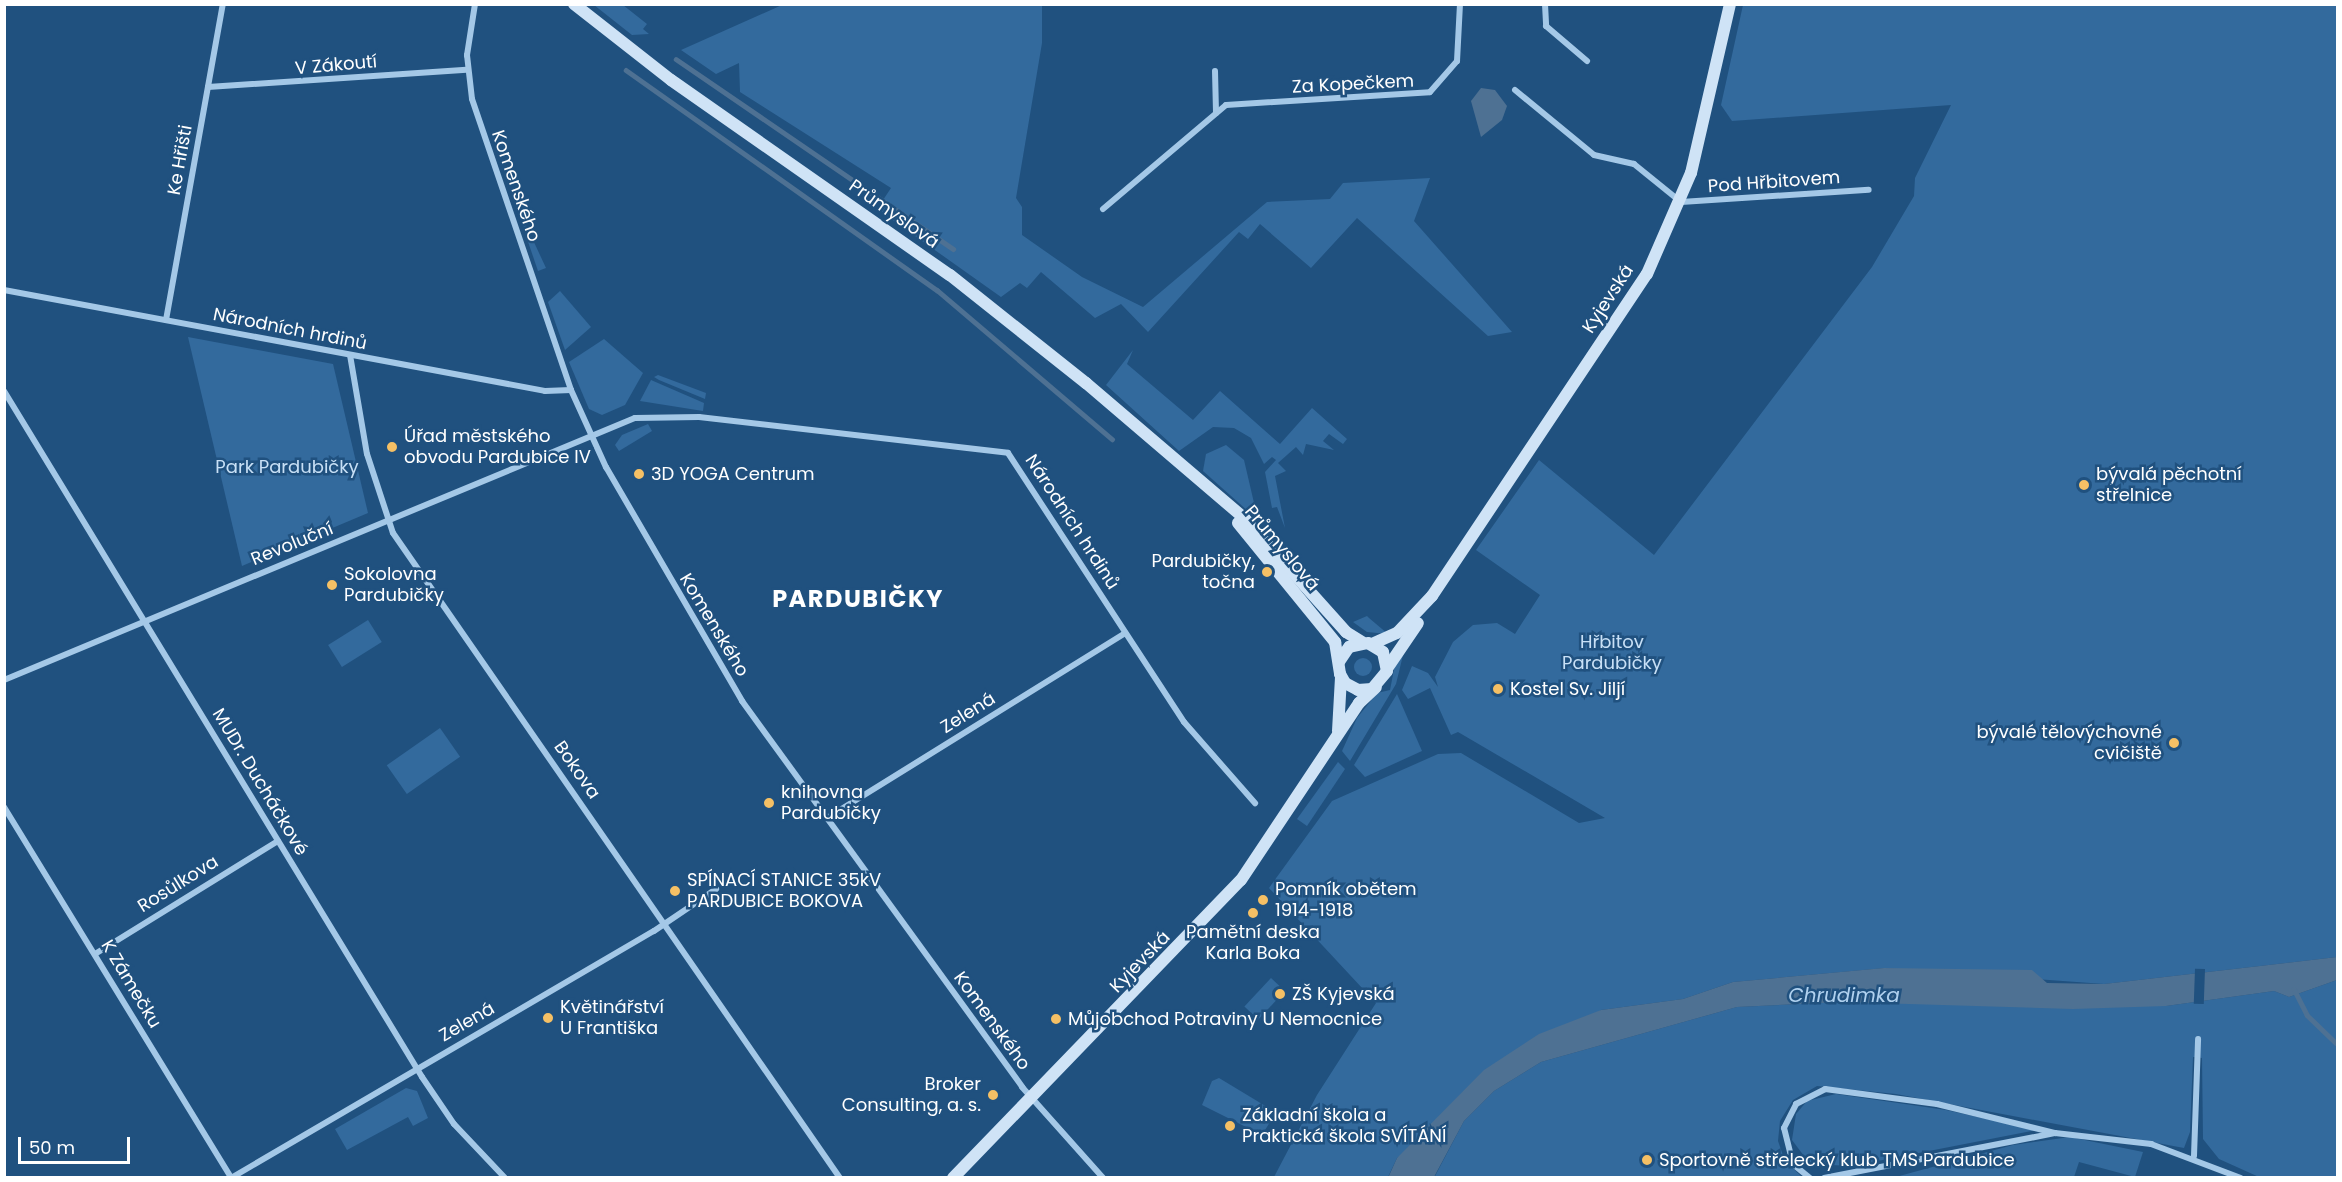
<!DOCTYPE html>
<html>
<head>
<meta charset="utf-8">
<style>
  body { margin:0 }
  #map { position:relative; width:2342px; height:1182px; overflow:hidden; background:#20517f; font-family:Poppins,sans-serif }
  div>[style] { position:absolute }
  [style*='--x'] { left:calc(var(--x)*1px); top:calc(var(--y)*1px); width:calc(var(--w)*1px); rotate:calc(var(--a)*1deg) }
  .green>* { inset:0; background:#336a9d; transform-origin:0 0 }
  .round { border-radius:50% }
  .water>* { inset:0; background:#4e7193 }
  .pier>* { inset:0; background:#20517f; transform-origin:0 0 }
  .stream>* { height:4.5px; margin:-2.25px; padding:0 2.25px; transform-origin:2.25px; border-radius:2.25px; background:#4e7193 }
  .street>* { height:6px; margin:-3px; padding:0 3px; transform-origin:3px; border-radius:3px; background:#a4c8e7 }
  .secondary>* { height:12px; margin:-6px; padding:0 6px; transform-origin:6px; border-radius:6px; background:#cfe3f6 }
  .dots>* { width:16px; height:16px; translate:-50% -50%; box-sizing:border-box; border:3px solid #20517f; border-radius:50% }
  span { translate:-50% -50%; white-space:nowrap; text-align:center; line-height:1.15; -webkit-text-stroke:5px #20517f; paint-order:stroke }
  .street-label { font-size:18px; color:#fff }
  .poi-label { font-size:18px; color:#fff }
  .left { translate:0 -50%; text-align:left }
  .right { translate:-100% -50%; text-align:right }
  .park-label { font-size:18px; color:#c8e0f6 }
  .water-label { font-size:20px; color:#b0d1ef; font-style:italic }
  .district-label { font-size:24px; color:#fff; font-weight:700; letter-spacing:1.5px }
  .frame { position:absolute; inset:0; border:6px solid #fff; pointer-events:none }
  .scale { position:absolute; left:18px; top:1137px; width:112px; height:27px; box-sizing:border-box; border:3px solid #fff; border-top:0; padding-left:8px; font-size:18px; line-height:21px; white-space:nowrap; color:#fff; -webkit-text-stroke:4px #20517f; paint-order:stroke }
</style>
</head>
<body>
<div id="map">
  <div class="green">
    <i style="clip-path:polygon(594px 5px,623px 5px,647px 24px,643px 29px,649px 34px,632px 35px)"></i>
    <i style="clip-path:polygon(782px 5px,1042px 5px,1042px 43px,1016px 198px,1022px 207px,1022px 235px,1082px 277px,1143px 307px,1267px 202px,1330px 199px,1343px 183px,1430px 178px,1414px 221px,1512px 332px,1488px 336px,1357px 218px,1311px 268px,1260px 224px,1248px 239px,1239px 232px,1148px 332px,1121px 304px,1095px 318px,1041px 272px,1027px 288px,1020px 283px,1001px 297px,877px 209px,891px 188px,740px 92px,739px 63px,716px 74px,681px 50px)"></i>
    <i style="clip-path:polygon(1743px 5px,2337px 5px,2337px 957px,2104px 984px,1885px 968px,1733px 982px,1683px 999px,1601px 1010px,1397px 1158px,1388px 1177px,1274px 1177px,1317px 1095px,1376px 1003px,1269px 888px,1332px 801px,1438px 754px,1461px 753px,1579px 823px,1605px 818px,1458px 732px,1451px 735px,1430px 688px,1408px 699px,1402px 690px,1412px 666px,1428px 673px,1438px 687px,1435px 677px,1453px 642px,1473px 625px,1497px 623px,1515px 634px,1540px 595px,1476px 550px,1539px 460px,1654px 555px,1872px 267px,1914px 196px,1915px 178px,1951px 105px,1732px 121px,1721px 105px)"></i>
    <i style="clip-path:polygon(526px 225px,546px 268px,538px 271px,523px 227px)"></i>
    <i style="clip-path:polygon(560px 291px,591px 327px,565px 350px,548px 302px)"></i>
    <i style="clip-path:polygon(188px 337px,333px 364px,368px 513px,242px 566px)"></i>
    <i style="clip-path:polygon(604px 339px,643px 373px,625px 405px,602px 415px,589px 409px,569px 362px)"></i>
    <i style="clip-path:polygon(1133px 350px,1127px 364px,1193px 420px,1220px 391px,1280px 444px,1312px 408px,1347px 439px,1343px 444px,1329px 434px,1323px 441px,1334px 450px,1306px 444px,1303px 455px,1296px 447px,1278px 463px,1286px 471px,1275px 476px,1285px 528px,1277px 507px,1272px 508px,1265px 472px,1276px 460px,1272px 457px,1264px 464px,1251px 438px,1234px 428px,1213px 427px,1179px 451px,1106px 385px)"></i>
    <i style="clip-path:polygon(658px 375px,706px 393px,705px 399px,659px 380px,654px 377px)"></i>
    <i style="clip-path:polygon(651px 380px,704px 403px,703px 411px,640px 401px)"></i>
    <i style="clip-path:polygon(648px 424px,652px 431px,619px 451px,615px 445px,622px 435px)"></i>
    <i style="clip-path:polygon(1226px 445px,1244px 460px,1258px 520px,1203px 471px,1206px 454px)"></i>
    <i style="clip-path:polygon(1367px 616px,1369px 618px,1388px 634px,1367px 632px,1353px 622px)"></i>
    <i style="left:368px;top:620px;width:26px;height:47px;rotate:58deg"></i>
    <i style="clip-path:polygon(1404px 651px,1396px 684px,1350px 761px,1342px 751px,1357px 718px,1377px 693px,1390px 690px,1396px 659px)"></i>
    <i class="round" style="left:1354px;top:658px;width:18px;height:18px"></i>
    <i style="clip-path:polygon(1397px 694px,1422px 751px,1365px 777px,1354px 765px)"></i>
    <i style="left:440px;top:728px;width:35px;height:65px;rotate:55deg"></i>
    <i style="clip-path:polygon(1338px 762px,1345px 769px,1307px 826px,1297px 819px)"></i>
    <i style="left:1271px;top:978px;width:19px;height:39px;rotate:43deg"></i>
    <i style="clip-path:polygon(2337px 980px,2337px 1177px,2259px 1177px,2219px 1159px,2203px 1139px,2202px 1058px,2193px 1057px,2190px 1132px,2184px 1148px,1896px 1094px,1817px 1086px,1793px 1100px,1780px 1121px,1778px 1141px,1785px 1161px,1802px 1177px,1434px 1178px,1464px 1121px,1494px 1091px,1541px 1062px,1737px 1007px,1842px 1002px,2166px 1006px,2274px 991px,2289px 997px)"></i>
    <i style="clip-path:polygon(1219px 1078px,1272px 1110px,1273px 1117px,1262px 1135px,1202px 1105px,1212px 1081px)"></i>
    <i style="clip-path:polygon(406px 1088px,417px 1091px,428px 1118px,413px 1126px,408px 1117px,347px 1150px,335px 1129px)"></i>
    <i style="clip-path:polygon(1836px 1094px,1946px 1110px,2036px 1130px,1852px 1166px,1810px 1164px,1792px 1140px,1796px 1114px,1807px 1101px)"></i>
    <i style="clip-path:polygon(2070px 1137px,2143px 1152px,2135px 1177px,2079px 1162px,2074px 1177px,1892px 1178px,2013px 1145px)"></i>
  </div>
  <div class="water">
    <i style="clip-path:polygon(1481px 88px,1495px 90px,1507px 106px,1502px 120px,1481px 137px,1471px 101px)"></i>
    <i style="clip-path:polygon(2337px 957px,2337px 980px,2289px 997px,2274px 991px,2166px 1006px,2073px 1009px,1842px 1002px,1737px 1007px,1541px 1062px,1494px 1091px,1464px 1121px,1434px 1177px,1388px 1178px,1397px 1158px,1484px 1070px,1539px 1034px,1601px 1010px,1683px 999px,1733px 982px,1884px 968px,2032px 970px,2047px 983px,2104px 984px)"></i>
  </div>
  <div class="pier">
    <i style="left:2205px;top:969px;width:35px;height:10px;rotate:92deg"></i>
  </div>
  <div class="stream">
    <i style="--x:676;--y:59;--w:336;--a:34.4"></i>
    <i style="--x:626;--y:70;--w:381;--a:35.3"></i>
    <i style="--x:937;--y:290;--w:230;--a:40.4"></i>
    <i style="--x:2294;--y:989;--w:29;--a:63"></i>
    <i style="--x:2307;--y:1015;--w:40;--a:44"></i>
  </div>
  <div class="street">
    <i style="--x:475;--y:4;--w:52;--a:98.9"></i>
    <i style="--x:467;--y:55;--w:44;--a:83.5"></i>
    <i style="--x:472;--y:99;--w:307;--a:71.2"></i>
    <i style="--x:571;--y:390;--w:85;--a:65.6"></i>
    <i style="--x:606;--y:467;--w:271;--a:59.8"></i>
    <i style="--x:742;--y:701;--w:477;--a:54"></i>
    <i style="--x:1022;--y:1087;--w:122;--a:48.3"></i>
    <i style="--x:1545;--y:4;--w:22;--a:87"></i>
    <i style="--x:1546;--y:26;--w:54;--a:40.5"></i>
    <i style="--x:1215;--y:71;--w:42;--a:88.6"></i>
    <i style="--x:208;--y:87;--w:259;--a:-3.8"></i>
    <i style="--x:1515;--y:90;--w:102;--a:39.4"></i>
    <i style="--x:1594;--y:155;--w:41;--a:12.7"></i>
    <i style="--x:1634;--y:164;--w:60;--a:39"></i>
    <i style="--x:1681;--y:202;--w:188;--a:-3.7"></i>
    <i style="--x:1103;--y:209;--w:161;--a:-40.2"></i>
    <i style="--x:1226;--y:105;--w:204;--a:-3.6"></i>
    <i style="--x:1430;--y:92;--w:41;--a:-48.9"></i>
    <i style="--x:1457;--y:61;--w:57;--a:-87"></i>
    <i style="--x:4;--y:290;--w:550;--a:10.57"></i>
    <i style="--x:545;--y:391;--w:26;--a:-2"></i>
    <i style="--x:166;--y:320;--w:321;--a:-79.8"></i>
    <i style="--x:350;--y:355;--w:100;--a:80.3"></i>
    <i style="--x:367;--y:454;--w:83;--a:71.8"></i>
    <i style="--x:393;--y:533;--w:785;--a:55.28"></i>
    <i style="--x:4;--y:391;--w:803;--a:58.64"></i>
    <i style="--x:422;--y:1077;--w:57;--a:55.8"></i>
    <i style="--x:454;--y:1124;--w:74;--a:46.6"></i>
    <i style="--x:4;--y:680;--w:683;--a:-22.55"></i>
    <i style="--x:635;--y:418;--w:64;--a:-0.9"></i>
    <i style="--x:699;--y:417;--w:311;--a:6.6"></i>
    <i style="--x:1008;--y:453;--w:321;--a:56.8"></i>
    <i style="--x:1184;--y:722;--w:108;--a:48.8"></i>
    <i style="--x:4;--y:807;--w:434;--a:58.5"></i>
    <i style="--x:827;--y:818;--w:351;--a:-31.8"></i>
    <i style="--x:95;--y:954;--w:215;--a:-31.7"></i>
    <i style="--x:2194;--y:1156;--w:117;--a:-88"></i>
    <i style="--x:231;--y:1178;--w:490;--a:-30.3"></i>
    <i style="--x:654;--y:931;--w:75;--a:-34.1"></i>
    <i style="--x:1810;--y:1178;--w:22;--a:-141"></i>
    <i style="--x:1793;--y:1164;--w:37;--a:-104"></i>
    <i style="--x:1784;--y:1128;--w:27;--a:-63"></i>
    <i style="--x:1796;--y:1104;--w:33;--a:-27"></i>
    <i style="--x:1825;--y:1089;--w:113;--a:7.6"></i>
    <i style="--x:1937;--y:1104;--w:122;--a:13.8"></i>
    <i style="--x:1824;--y:1178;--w:235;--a:-11"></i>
    <i style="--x:2055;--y:1133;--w:97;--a:6.5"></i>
    <i style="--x:2151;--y:1144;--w:96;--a:20.7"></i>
  </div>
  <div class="secondary">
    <i style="--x:574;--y:4;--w:123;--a:38.1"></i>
    <i style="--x:671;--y:80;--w:340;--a:35"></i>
    <i style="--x:950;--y:275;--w:174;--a:38.5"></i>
    <i style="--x:1086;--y:383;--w:209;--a:40.5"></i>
    <i style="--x:1245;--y:519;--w:152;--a:48.2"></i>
    <i style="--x:1346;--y:632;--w:19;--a:32"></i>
    <i style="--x:1238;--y:523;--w:154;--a:50.8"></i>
    <i style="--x:1335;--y:642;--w:32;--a:81"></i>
    <i style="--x:1340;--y:674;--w:10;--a:61"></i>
    <i style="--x:1345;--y:683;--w:15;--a:28"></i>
    <i style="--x:1358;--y:690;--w:14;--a:-4"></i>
    <i style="--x:1372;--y:689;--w:23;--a:-50"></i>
    <i style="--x:1387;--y:671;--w:19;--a:-102"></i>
    <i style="--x:1383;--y:652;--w:17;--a:-149"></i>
    <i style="--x:1368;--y:643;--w:19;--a:168"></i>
    <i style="--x:1349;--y:647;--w:18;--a:124"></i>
    <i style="--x:1372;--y:644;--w:27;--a:-24"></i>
    <i style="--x:1397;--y:633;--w:51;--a:-46.6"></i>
    <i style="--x:1432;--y:596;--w:387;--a:-56.3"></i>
    <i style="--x:1647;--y:274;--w:110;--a:-66.5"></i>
    <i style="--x:1691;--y:173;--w:173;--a:-77"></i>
    <i style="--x:1388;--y:667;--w:53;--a:-55.7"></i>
    <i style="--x:1338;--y:731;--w:54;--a:-86.8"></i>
    <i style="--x:953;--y:1178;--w:414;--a:-46"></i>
    <i style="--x:1241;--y:880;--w:213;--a:-56.3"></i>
    <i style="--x:1359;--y:703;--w:23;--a:-43"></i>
  </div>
  <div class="dots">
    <i style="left:392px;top:447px;background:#f5c065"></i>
    <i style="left:639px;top:474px;background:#f5c065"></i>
    <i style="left:2084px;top:485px;background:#f5c065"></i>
    <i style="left:1267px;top:572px;background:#f5c065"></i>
    <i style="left:332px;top:585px;background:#f5c065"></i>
    <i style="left:1498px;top:689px;background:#f5c065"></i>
    <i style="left:2174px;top:743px;background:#f5c065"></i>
    <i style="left:769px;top:803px;background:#f5c065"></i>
    <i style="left:675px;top:891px;background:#f5c065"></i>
    <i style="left:1263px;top:900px;background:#f5c065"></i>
    <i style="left:1253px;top:913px;background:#f5c065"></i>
    <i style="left:1280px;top:994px;background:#f5c065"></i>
    <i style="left:548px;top:1018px;background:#f5c065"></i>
    <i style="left:1056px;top:1019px;background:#f5c065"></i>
    <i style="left:993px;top:1095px;background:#f5c065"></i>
    <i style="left:1230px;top:1126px;background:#f5c065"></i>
    <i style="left:1647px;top:1160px;background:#f5c065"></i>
  </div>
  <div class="street-label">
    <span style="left:336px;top:65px;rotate:-5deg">V Zákoutí</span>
    <span style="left:1353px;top:84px;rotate:-3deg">Za Kopečkem</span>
    <span style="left:180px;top:160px;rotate:-80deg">Ke Hřišti</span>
    <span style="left:1774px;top:182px;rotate:-4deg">Pod Hřbitovem</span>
    <span style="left:516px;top:186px;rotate:71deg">Komenského</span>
    <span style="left:894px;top:214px;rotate:35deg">Průmyslová</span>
    <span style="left:1608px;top:299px;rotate:-57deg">Kyjevská</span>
    <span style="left:290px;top:329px;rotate:11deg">Národních hrdinů</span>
    <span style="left:1072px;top:522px;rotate:57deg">Národních hrdinů</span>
    <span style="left:292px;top:544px;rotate:-22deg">Revoluční</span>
    <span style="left:1282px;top:548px;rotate:50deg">Průmyslová</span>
    <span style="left:714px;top:625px;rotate:59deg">Komenského</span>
    <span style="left:968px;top:713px;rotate:-32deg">Zelená</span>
    <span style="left:577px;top:770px;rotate:55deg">Bokova</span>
    <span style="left:260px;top:782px;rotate:59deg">MUDr. Ducháčkové</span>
    <span style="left:178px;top:884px;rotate:-32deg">Rosůlkova</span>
    <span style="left:1140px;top:962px;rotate:-46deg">Kyjevská</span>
    <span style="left:131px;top:984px;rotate:59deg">K Zámečku</span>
    <span style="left:992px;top:1021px;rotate:54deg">Komenského</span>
    <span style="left:467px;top:1022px;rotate:-30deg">Zelená</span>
  </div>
  <div class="poi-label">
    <span class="left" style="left:404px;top:447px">Úřad městského<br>obvodu Pardubice IV</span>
    <span class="left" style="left:651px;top:474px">3D YOGA Centrum</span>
    <span class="left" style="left:2096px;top:485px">bývalá pěchotní<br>střelnice</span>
    <span class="right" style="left:1255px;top:572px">Pardubičky,<br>točna</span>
    <span class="left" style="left:344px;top:585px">Sokolovna<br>Pardubičky</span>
    <span class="left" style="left:1510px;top:689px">Kostel Sv. Jiljí</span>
    <span class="right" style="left:2162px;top:743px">bývalé tělovýchovné<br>cvičiště</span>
    <span class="left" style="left:781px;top:803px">knihovna<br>Pardubičky</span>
    <span class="left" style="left:687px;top:891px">SPÍNACÍ STANICE 35kV<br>PARDUBICE BOKOVA</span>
    <span class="left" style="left:1275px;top:900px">Pomník obětem<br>1914-1918</span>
    <span style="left:1253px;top:943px">Pamětní deska<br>Karla Boka</span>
    <span class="left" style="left:1292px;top:994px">ZŠ Kyjevská</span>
    <span class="left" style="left:560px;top:1018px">Květinářství<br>U Františka</span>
    <span class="left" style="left:1068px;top:1019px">Můjobchod Potraviny U Nemocnice</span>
    <span class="right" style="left:981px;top:1095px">Broker<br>Consulting, a. s.</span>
    <span class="left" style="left:1242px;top:1126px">Základní škola a<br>Praktická škola SVÍTÁNÍ</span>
    <span class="left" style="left:1659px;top:1160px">Sportovně střelecký klub TMS Pardubice</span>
  </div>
  <div class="park-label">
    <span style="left:287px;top:467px">Park Pardubičky</span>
    <span style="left:1612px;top:653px">Hřbitov<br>Pardubičky</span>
  </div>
  <div class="water-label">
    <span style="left:1844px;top:995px">Chrudimka</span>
  </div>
  <div class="district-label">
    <span style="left:858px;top:599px">PARDUBIČKY</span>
  </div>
  <div class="frame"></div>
  <div class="scale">50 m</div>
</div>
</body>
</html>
